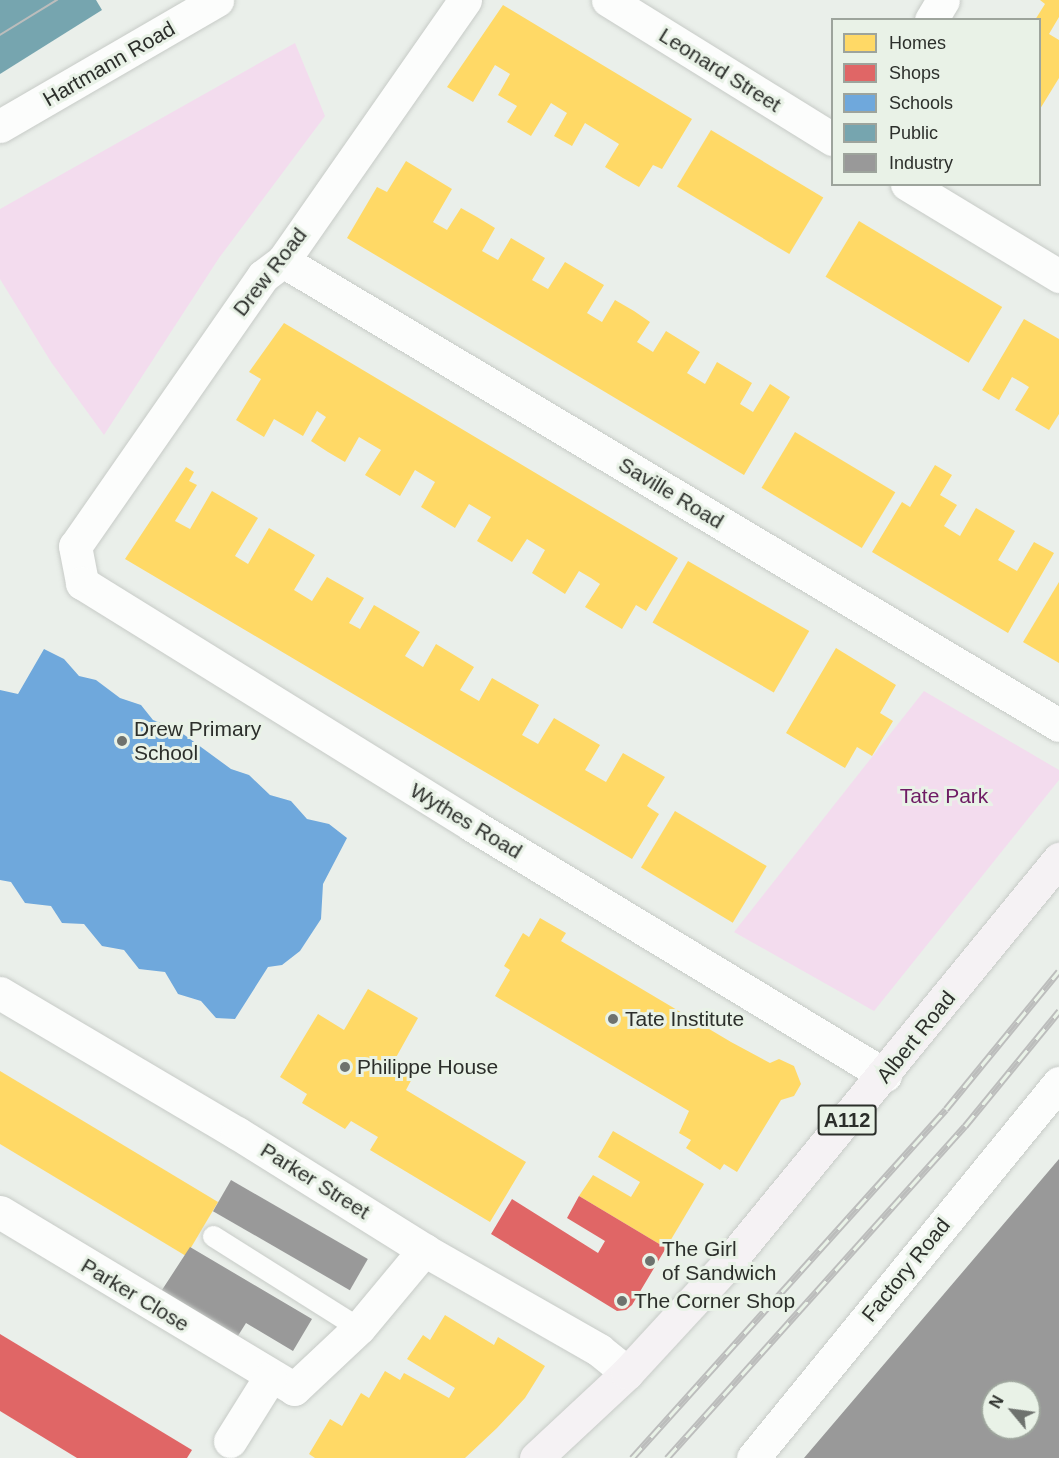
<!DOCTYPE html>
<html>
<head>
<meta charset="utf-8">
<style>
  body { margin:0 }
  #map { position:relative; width:1059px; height:1458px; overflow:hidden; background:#eaefea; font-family:Helvetica,sans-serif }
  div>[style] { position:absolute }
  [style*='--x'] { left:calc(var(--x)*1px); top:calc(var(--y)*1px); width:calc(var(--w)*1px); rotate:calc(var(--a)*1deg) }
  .green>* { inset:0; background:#f3dcee }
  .homes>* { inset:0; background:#ffd966; transform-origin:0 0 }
  .shops>* { inset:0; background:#e06666 }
  .schools>* { inset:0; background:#6fa8dc }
  .public>* { inset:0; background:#76a5af }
  .industry>* { inset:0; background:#999; transform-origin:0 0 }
  .roads { filter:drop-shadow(0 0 2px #c7cbc7) drop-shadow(0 0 2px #c7cbc7) }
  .service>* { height:21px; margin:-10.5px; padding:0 10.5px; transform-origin:10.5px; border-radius:10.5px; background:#fcfdfc }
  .minor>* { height:33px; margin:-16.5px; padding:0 16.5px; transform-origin:16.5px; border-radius:16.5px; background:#fcfdfc }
  .tertiary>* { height:33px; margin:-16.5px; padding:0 16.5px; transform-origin:16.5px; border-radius:16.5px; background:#fcfdfc }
  .primary>* { height:33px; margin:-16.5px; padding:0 16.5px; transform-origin:16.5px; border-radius:16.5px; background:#f5f2f4 }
  .tram>* { height:1.5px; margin:-0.75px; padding:0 0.75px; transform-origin:0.75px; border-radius:0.75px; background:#bcbdbc }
  .rail>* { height:7px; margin-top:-3.5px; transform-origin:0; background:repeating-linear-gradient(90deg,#e9f2e7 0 14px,#bcbdbc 0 28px); box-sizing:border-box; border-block:2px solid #bcbdbc }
  .dots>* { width:16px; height:16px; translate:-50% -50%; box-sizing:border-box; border:3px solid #e9f2e7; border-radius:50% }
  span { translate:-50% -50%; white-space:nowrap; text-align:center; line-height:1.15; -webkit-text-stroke:6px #e9f2e7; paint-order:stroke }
  .shield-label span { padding:2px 4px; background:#e9f2e7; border:2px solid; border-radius:4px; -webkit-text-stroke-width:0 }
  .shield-label { font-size:20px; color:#2c2f2b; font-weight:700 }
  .street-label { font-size:21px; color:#2c2f2b }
  .poi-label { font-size:21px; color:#2c2f2b }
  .left { translate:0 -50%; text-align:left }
  .park-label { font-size:21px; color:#6e1c64 }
  .legend { position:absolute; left:831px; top:18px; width:210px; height:168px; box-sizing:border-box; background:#e9f2e7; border:2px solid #9da49c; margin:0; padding:8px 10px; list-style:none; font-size:18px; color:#2c2f2b }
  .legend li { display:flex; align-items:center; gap:12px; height:30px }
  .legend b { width:30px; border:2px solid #9da49c }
  .north { position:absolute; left:981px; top:1380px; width:60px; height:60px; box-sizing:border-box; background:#e9f2e7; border:2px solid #9da49c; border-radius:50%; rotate:299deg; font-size:16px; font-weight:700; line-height:24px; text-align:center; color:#2c2f2b }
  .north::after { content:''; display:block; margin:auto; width:21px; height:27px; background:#6e726e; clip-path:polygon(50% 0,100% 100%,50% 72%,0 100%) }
</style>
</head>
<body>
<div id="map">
  <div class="green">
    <i style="clip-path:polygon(295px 43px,325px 116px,219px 258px,104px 435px,51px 362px,0 279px,0 209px)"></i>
    <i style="clip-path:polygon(924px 691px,1059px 770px,1059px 780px,874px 1011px,734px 932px)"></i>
  </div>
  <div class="homes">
    <i style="clip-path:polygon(1040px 0,1059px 0,1059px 17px,1049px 34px,1059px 40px,1059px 78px,1040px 109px,1040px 20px,1035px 20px,1045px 4px)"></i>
    <i style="clip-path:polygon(503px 5px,692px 119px,662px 169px,653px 165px,639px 187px,623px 178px,605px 167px,619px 144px,585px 123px,572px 146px,554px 136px,567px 113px,551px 103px,531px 136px,507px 122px,517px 106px,498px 95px,510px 74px,495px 65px,473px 102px,447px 87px)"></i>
    <i style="left:711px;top:130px;width:131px;height:66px;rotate:31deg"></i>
    <i style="clip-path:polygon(406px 161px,452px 189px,433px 222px,447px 230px,461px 208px,477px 217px,495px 228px,482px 251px,498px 260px,511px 238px,545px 258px,532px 280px,548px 289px,565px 262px,604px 285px,587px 313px,602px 322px,615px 300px,634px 311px,650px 322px,637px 342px,653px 352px,666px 331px,700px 352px,687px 373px,697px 379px,705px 384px,717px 362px,752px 383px,740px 404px,753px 412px,770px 384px,790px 397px,744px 475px,347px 238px,377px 187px,387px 192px)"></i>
    <i style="left:859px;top:221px;width:167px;height:65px;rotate:31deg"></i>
    <i style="clip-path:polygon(1024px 319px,1059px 339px,1059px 414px,1049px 430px,1015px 410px,1029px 387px,1021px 382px,1012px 377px,999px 400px,982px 390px)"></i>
    <i style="clip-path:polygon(284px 323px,678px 558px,646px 611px,636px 605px,622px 629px,585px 607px,600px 584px,591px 578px,579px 571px,565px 594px,532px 573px,545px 550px,527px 539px,512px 562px,477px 541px,491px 517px,469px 504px,455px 528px,421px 507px,435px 482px,415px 470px,400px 496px,365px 475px,381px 450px,359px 437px,345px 462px,328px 452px,311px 441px,326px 417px,317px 411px,303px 436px,274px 419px,264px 437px,236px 420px,261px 379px,249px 372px)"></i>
    <i style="left:795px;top:432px;width:117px;height:65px;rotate:31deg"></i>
    <i style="clip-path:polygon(935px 465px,952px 475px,940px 495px,957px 505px,944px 526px,960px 536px,976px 508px,1015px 531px,998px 560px,1017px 571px,1034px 542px,1054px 553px,1008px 633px,872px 552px,902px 502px,910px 507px)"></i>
    <i style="clip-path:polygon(186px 467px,194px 472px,189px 481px,197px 485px,175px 521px,190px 529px,212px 491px,258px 518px,235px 556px,248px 564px,269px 528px,315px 555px,294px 590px,312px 601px,327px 577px,364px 598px,349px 623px,360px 629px,374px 605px,420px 632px,405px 656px,423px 667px,436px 644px,474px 667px,460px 690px,479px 701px,492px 678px,539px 705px,522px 735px,538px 744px,554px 718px,600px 745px,585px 770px,606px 782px,623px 753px,665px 777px,647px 806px,659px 814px,632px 859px,125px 559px)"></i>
    <i style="left:688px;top:561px;width:140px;height:71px;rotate:30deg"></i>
    <i style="clip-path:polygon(1059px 582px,1059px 663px,1023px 642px)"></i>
    <i style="clip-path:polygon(836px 648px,896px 685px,880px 713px,893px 721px,872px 756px,857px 747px,845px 768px,786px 733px)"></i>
    <i style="left:675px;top:811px;width:107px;height:66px;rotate:31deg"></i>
    <i style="clip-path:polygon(540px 918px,566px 933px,561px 941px,731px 1042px,770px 1063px,779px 1059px,794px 1066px,801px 1084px,794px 1096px,781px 1100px,737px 1172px,724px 1164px,720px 1170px,686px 1148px,691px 1140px,679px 1133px,689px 1111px,495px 996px,510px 970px,504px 966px,523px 933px,529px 937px)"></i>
    <i style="clip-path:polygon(368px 989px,418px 1018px,394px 1061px,415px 1073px,406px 1090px,526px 1162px,490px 1222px,370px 1150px,378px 1137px,351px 1121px,345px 1129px,302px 1103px,307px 1094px,280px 1077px,318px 1014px,344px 1030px)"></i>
    <i style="clip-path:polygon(0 1071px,218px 1202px,186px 1256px,0 1144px)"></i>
    <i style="clip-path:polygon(613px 1131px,704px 1184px,666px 1248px,579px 1196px,593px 1175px,631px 1197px,640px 1182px,598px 1157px)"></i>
    <i style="clip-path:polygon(445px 1315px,494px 1345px,498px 1337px,545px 1366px,525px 1398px,497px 1428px,465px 1458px,315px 1458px,309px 1454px,330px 1419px,342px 1426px,361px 1393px,369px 1398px,385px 1371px,400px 1380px,404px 1373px,449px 1398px,455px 1388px,407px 1359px,423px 1335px,430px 1340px)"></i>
  </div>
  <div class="shops">
    <i style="clip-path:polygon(579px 1196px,666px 1248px,632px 1305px,626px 1310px,617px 1311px,491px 1234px,512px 1199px,598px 1253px,605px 1241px,567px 1218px)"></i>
    <i style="clip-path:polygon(0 1334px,192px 1450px,187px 1458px,77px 1458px,0 1411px)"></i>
  </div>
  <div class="schools">
    <i style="clip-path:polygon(44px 649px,64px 659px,79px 676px,96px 680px,120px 698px,141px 705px,153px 720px,175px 728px,231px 769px,249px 775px,270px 795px,291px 801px,307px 819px,329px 824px,347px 838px,323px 884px,321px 919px,300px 951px,282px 965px,268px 967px,235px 1019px,216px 1018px,201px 1001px,178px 994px,165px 972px,139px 969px,124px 950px,102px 946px,84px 924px,62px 923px,51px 906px,25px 903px,11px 882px,0 880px,0 690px,18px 694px)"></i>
  </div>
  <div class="public">
    <i style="clip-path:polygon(0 0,96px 0,102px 10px,0 74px)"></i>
  </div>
  <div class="industry">
    <i style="clip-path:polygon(evenodd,1059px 1159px,1059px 1458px,804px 1458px,1059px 1159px,993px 1392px,1029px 1392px,1029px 1428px,993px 1428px,993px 1392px)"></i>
    <i style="left:231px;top:1180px;width:158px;height:36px;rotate:30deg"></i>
    <i style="clip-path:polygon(190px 1247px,312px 1319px,293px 1351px,246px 1323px,236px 1339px,160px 1293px)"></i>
  </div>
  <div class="roads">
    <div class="service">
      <i style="--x:213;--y:1236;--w:173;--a:32.2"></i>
    </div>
    <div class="minor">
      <i style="--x:465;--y:0;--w:318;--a:124.9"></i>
      <i style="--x:283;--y:261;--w:25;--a:143"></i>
      <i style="--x:263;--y:276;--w:329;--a:124.8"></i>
      <i style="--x:75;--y:546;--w:38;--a:79"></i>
      <i style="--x:82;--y:583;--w:459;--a:31.8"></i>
      <i style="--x:472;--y:825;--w:483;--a:31.2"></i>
      <i style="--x:608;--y:0;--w:264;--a:31.8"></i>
      <i style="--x:931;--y:20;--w:23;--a:-59"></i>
      <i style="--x:0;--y:126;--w:251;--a:-30.1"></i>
      <i style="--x:907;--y:184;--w:178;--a:31.2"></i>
      <i style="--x:283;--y:261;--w:904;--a:30.88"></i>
      <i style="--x:0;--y:993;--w:275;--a:30.6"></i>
      <i style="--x:237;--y:1133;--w:221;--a:32"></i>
      <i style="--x:424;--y:1250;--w:202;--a:29.7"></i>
      <i style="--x:599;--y:1350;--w:36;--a:39"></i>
      <i style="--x:0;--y:1212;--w:343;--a:31"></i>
      <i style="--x:294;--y:1389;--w:89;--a:-43.2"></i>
      <i style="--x:359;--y:1328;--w:102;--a:-50.2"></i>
      <i style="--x:230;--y:1441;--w:75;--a:-58"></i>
    </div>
    <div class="tertiary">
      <i style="--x:753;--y:1458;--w:484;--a:-50.8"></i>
    </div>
    <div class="primary">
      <i style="--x:536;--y:1458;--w:125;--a:-43"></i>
      <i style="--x:627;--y:1373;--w:143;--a:-47.3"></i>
      <i style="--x:724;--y:1268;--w:529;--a:-50.68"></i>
    </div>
  </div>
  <div class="tram">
    <i style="--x:0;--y:35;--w:67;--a:-31.6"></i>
  </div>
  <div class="rail">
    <i style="--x:632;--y:1458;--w:469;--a:-48"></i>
    <i style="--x:946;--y:1109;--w:178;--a:-50.7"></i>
    <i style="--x:667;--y:1458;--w:446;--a:-48.1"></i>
    <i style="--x:965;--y:1126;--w:149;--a:-50.7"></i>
  </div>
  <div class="dots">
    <i style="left:122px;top:741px;background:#6e726e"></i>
    <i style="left:613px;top:1019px;background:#6e726e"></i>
    <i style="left:345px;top:1067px;background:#6e726e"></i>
    <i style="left:650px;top:1261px;background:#6e726e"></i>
    <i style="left:622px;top:1301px;background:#6e726e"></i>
  </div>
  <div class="shield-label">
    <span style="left:847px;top:1120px">A112</span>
  </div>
  <div class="street-label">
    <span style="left:109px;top:64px;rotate:-30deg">Hartmann Road</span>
    <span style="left:720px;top:70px;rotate:32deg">Leonard Street</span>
    <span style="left:270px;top:272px;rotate:-52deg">Drew Road</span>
    <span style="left:671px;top:493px;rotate:31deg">Saville Road</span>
    <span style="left:466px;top:821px;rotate:31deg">Wythes Road</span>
    <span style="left:916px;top:1037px;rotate:-51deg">Albert Road</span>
    <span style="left:315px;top:1181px;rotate:32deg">Parker Street</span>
    <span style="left:906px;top:1270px;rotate:-51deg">Factory Road</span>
    <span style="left:135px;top:1295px;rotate:31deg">Parker Close</span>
  </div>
  <div class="poi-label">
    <span class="left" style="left:134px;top:741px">Drew Primary<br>School</span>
    <span class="left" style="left:625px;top:1019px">Tate Institute</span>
    <span class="left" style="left:357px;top:1067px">Philippe House</span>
    <span class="left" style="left:662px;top:1261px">The Girl<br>of Sandwich</span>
    <span class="left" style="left:634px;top:1301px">The Corner Shop</span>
  </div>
  <div class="park-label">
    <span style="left:944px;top:796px">Tate Park</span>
  </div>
  <ul class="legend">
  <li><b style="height:16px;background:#ffd966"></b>Homes</li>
  <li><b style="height:16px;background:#e06666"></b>Shops</li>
  <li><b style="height:16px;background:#6fa8dc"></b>Schools</li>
  <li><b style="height:16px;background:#76a5af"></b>Public</li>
  <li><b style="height:16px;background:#999"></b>Industry</li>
  </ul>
  <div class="north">N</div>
</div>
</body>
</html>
